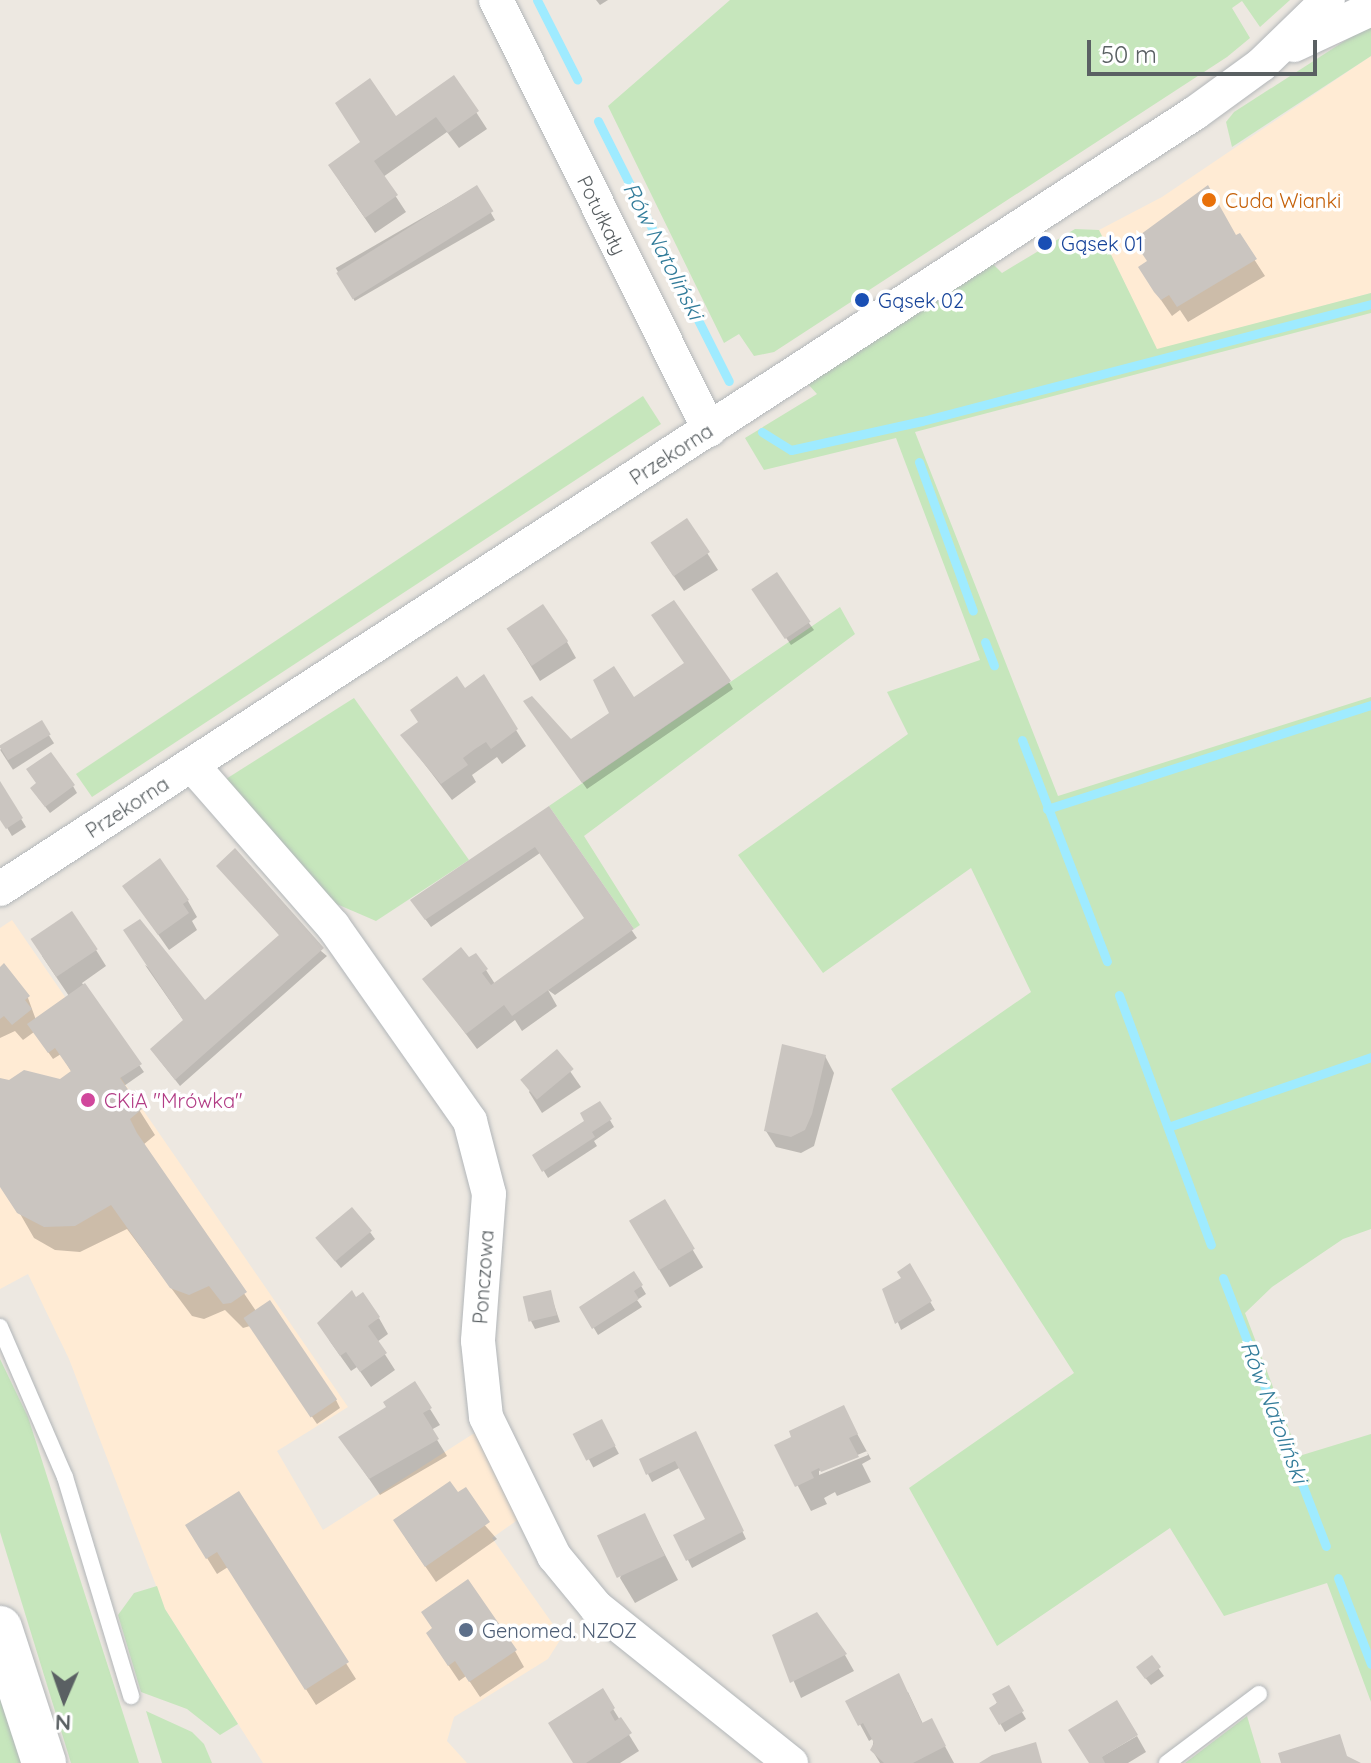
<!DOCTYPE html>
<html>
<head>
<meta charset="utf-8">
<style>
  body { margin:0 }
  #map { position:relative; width:1371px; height:1763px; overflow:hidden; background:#ede8e1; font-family:Quicksand,sans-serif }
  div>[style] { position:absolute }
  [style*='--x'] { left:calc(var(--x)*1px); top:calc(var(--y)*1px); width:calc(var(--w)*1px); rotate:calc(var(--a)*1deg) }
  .commercial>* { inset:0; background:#ffebd4 }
  .green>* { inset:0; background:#c6e6bc }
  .shadow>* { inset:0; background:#0003; transform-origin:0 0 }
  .stream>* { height:9px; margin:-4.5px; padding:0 4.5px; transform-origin:4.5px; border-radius:4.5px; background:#9febff }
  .building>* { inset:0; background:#cac5c0; transform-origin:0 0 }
  .roads { filter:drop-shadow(0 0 2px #b2b6b9) drop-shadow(0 0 2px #b2b6b9) }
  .lane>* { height:16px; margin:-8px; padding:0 8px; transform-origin:8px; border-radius:8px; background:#fff }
  .street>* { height:34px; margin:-17px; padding:0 17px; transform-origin:17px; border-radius:17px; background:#fff }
  .secondary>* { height:44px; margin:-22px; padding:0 22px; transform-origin:22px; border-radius:22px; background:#fff }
  .dots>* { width:22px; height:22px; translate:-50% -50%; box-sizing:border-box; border:4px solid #fff; border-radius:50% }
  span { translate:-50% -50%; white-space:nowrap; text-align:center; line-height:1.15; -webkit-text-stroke:7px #fff; paint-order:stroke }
  .food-label { font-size:20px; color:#c56008 }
  .left { translate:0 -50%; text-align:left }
  .street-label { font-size:20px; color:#5a6063 }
  .transit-label { font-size:20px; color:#164399 }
  .hotel-label { font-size:20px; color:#b23c85 }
  .service-label { font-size:20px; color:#4e5e75 }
  .water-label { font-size:22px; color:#327c9a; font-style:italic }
  .north { position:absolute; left:24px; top:1659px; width:80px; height:80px; -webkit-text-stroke:6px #fff; paint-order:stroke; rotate:182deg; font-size:22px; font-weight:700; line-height:32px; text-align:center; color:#5a6063 }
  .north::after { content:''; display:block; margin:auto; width:28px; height:36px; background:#5a6063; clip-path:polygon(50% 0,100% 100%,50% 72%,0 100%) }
  .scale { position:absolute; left:1087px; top:40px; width:230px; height:36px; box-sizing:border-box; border:4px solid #5a6063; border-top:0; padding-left:10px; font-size:24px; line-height:28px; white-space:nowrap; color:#5a6063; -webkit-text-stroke:6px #fff; paint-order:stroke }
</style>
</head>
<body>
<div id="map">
  <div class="commercial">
    <i style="clip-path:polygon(1371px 56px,1371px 293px,1157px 350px,1099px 230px,1162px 197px)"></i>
    <i style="clip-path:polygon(12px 920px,348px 1407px,277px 1451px,323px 1530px,476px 1432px,519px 1519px,492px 1538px,562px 1637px,548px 1659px,454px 1717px,447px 1741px,467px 1763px,263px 1763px,165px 1609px,69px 1359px,28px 1274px,0 1289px,0 928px)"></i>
  </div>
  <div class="green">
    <i style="clip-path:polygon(730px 0,1290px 0,1260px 27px,1242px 1px,1232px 8px,1250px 38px,1227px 57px,774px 352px,754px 356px,739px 334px,724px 343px,608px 106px)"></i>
    <i style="clip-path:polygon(1371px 24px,1371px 56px,1232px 147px,1226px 122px,1234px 112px)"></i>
    <i style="clip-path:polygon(1075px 229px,1099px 230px,1157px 349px,1371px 293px,1371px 313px,915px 432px,1058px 796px,1371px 697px,1371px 1229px,1343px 1239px,1272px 1287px,1245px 1313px,1299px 1456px,1371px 1434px,1371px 1702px,1327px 1583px,1224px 1616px,1170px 1528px,997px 1646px,909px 1488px,1074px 1373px,891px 1089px,1031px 992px,971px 868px,823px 973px,738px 855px,908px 734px,887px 692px,980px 660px,896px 438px,764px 470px,745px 438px,817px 394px,808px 384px,993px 264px,1002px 273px)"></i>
    <i style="clip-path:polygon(643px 396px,661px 424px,92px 797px,76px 774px)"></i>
    <i style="clip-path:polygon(840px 607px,855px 634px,584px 836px,640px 925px,634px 929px,549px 806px)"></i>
    <i style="clip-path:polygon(354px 698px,469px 860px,376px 921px,332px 902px,226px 779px)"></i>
    <i style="clip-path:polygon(0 1359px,28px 1417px,139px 1763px,71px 1763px,0 1532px)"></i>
    <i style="clip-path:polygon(157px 1586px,165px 1609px,238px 1724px,220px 1735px,187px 1709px,141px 1692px,118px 1615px,134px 1593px)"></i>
    <i style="clip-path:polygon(0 1689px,21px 1763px,0 1763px)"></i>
    <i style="clip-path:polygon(146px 1711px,192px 1732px,204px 1744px,212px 1763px,162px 1763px)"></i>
    <i style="clip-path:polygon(1247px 1716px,1261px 1763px,1185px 1763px)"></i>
  </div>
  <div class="shadow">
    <i style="clip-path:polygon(596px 0,608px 0,600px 5px)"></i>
    <i style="clip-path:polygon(454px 78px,487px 129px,459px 148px,447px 132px,383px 177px,406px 212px,375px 233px,340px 182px,362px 143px)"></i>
    <i style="left:476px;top:187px;width:38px;height:162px;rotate:60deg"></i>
    <i style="clip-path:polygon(1239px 236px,1265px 276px,1188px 322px,1180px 310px,1172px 316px,1150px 284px)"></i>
    <i style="clip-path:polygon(686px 520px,718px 570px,684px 591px,662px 559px)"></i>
    <i style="clip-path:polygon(758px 597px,809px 623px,814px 630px,791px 645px)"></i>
    <i style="clip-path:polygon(508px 629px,567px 642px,576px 658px,540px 681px)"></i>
    <i style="clip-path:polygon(729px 682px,733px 689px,587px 789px,530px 709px,571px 742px,634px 700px)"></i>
    <i style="clip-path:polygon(465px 690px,516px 730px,526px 746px,502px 764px,497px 757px,472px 775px,476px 782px,452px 800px,403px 736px)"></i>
    <i style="left:41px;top:723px;width:24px;height:49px;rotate:57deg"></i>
    <i style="clip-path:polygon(0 784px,26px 827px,12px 836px,0 816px)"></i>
    <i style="clip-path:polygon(73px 786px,77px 793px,50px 813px,37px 796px)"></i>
    <i style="clip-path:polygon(548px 809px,637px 938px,555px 995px,548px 990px,557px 1006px,522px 1031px,515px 1020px,477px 1049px,425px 979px,469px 960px,486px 970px,495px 984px,586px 919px,540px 853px,431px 927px,417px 908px)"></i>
    <i style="clip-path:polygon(219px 866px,327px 956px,180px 1086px,157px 1057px,184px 1021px,145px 965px,205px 1003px,280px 936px)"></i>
    <i style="clip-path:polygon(124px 886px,188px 901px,197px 917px,192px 921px,197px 930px,169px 950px)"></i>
    <i style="clip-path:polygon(96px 950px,106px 966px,82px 983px,144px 1072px,124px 1086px,155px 1135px,143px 1145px,256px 1311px,336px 1400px,340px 1408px,317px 1424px,250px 1326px,243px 1328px,225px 1310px,204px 1319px,192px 1316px,127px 1229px,80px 1252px,55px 1250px,34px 1238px,0 1179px,0 1080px,60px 1081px,72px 1073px,61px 1054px,53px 1059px,34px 1032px,23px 1040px,15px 1031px,0 1038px,0 969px,4px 966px,28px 998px,36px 1020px,69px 996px,42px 956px)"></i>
    <i style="clip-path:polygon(556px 1051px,581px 1087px,542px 1113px,529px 1092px)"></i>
    <i style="clip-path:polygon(825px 1056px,834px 1073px,814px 1146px,801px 1153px,776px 1147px,766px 1131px)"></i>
    <i style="clip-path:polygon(600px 1103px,614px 1127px,594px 1141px,597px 1146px,548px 1178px,535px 1156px,587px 1121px)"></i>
    <i style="left:664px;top:1202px;width:76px;height:39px;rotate:59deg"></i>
    <i style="clip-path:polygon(370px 1232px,375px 1239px,341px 1268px,322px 1245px)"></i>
    <i style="clip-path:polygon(909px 1266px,935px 1310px,901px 1330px,885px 1290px,903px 1279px)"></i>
    <i style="clip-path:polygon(634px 1274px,646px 1294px,637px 1300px,642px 1307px,598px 1335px,582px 1308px)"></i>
    <i style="clip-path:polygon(550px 1293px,560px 1322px,535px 1329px,531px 1321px)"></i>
    <i style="clip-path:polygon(379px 1318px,388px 1334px,377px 1342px,395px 1370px,371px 1387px,357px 1367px,351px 1371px,329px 1340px)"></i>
    <i style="clip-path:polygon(evenodd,843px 1408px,871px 1459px,862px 1464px,871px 1482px,837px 1496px,835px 1492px,824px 1498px,827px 1504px,811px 1511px,777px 1446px,843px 1408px,867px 1451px,868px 1455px,819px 1475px,819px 1471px,867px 1451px)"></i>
    <i style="clip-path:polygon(430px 1409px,440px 1425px,431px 1430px,447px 1456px,380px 1495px,341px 1438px)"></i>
    <i style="left:602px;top:1422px;width:36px;height:29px;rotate:62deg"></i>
    <i style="clip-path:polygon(699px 1441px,746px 1539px,692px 1568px,676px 1536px,707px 1520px,681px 1467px,652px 1482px,641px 1460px)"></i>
    <i style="clip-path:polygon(238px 1493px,356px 1679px,316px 1705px,228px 1567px,217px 1574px,197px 1542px)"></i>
    <i style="clip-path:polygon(458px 1495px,497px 1539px,436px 1582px,405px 1537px)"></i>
    <i style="clip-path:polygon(645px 1516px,678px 1580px,635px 1603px,620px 1578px)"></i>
    <i style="clip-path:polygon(774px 1636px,845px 1655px,854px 1671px,801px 1698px)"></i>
    <i style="clip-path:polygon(438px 1650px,515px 1651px,524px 1667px,480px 1697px,466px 1676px,459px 1681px)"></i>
    <i style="clip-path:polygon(1151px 1658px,1164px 1676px,1151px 1685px,1143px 1675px)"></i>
    <i style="clip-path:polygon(1008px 1688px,1026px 1719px,1005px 1732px,992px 1709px)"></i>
    <i style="clip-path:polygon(602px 1691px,639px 1751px,620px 1763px,575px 1763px)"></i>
    <i style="clip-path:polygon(908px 1692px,923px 1724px,940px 1737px,954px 1763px,880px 1763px,872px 1750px,874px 1738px,869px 1741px,848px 1702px)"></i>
    <i style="clip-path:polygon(1137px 1736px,1146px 1752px,1128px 1763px,1091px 1763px)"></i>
  </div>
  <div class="stream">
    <i style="--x:537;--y:0;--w:89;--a:63.1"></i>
    <i style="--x:598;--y:121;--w:291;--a:63.3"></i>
    <i style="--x:762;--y:432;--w:34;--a:32"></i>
    <i style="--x:791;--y:450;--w:134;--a:-12.5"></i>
    <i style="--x:922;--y:421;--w:464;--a:-14.6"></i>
    <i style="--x:919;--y:462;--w:158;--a:70.1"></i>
    <i style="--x:985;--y:642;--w:25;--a:69"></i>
    <i style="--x:1022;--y:740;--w:237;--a:69"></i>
    <i style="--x:1047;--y:809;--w:340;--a:-17.8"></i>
    <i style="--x:1119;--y:995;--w:266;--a:69.8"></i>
    <i style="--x:1168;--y:1127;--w:215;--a:-19"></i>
    <i style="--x:1223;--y:1278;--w:287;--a:69"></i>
    <i style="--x:1338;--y:1578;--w:92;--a:69"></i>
  </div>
  <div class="building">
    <i style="clip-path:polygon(454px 75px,479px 111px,448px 133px,436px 117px,374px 161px,398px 195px,365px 218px,328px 165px,360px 142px,335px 103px,370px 78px,396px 116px)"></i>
    <i style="left:477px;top:185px;width:31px;height:166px;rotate:58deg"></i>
    <i style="clip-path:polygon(1208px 185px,1236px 235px,1240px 233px,1257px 259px,1177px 307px,1169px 295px,1161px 300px,1154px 292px,1138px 267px,1147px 261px,1133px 240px)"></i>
    <i style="left:687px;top:518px;width:41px;height:44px;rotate:56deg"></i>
    <i style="left:777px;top:572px;width:60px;height:31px;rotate:56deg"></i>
    <i style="clip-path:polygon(674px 600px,731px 681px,582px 783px,523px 701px,532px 696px,571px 739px,609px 713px,593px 680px,614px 666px,634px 697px,684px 663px,651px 615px)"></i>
    <i style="left:543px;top:604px;width:45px;height:44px;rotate:56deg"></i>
    <i style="clip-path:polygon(484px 674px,518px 729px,491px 749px,486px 742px,475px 749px,463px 758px,468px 765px,441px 784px,400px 735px,418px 722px,410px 710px,457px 676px,465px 688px)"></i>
    <i style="left:42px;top:720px;width:17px;height:50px;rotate:59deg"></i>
    <i style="clip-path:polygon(51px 752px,75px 785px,45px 807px,30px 788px,36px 783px,26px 769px)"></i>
    <i style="clip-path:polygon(0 781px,23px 818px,6px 829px,0 820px)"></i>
    <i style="clip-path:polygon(549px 806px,634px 929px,512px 1016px,504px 1005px,466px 1034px,422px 979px,461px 947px,469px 957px,476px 953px,488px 969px,482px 973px,491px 985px,584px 918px,535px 847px,425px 920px,410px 900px)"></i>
    <i style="clip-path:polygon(235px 848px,324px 948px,175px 1080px,150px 1049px,183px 1020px,123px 930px,140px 919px,205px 1000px,279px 935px,216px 866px)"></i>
    <i style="clip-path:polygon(160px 858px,189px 900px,183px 904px,189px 913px,158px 935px,122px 886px)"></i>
    <i style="left:72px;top:911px;width:46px;height:50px;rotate:56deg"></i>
    <i style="clip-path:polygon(4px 963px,30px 996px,25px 1000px,32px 1009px,12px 1025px,4px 1016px,0 1019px,0 967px)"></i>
    <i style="clip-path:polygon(85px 983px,142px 1064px,120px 1078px,142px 1109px,130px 1119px,137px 1133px,247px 1292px,231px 1303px,223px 1304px,209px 1286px,189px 1295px,170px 1288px,111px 1205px,75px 1226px,44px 1227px,17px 1213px,0 1187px,0 1078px,9px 1080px,24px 1070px,60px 1079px,71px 1071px,55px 1048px,48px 1053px,27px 1024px)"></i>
    <i style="clip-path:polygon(782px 1044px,826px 1055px,812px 1114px,805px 1130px,791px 1137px,764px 1131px)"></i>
    <i style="left:557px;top:1049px;width:26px;height:48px;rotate:50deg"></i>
    <i style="clip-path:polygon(600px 1101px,612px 1119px,592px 1132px,595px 1137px,542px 1172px,532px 1155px,584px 1121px,580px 1113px)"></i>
    <i style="left:665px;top:1199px;width:58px;height:42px;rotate:59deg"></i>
    <i style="left:352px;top:1207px;width:31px;height:48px;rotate:50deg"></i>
    <i style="clip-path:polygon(910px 1263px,932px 1301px,895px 1324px,882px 1289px,901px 1278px,897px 1272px)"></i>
    <i style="clip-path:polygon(634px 1271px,643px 1285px,634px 1291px,639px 1299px,592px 1329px,579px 1307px)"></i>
    <i style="clip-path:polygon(352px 1290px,356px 1297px,363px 1292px,380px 1317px,368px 1326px,387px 1353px,360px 1372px,346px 1352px,340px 1356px,317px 1323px)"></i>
    <i style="left:551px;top:1290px;width:26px;height:29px;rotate:77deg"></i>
    <i style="left:270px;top:1300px;width:120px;height:32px;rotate:56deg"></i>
    <i style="clip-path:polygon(415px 1381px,432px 1408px,423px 1413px,439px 1439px,369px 1479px,338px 1437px,386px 1407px,383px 1402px)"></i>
    <i style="clip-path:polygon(844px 1405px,858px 1434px,849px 1438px,859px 1457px,821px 1472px,819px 1468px,811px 1472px,814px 1478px,795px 1487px,774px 1445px,791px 1437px,789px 1431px)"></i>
    <i style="left:602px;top:1419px;width:30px;height:33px;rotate:63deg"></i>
    <i style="clip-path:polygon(696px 1431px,744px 1531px,686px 1561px,673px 1535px,705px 1519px,675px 1461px,646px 1475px,639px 1459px)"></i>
    <i style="clip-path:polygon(450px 1481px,458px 1492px,466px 1487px,490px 1522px,425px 1567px,393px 1520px)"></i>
    <i style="clip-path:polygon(239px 1491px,349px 1662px,305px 1690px,217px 1552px,206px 1559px,185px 1525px)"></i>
    <i style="left:645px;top:1513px;width:47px;height:53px;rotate:65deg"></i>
    <i style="clip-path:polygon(468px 1579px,517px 1650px,469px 1682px,455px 1661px,448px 1666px,426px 1633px,432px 1628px,421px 1612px)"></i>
    <i style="clip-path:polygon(817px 1612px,847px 1654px,790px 1683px,772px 1635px)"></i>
    <i style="left:1152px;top:1655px;width:15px;height:20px;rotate:53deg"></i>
    <i style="clip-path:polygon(899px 1673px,922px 1723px,932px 1718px,946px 1746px,913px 1763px,884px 1763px,870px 1750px,874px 1743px,863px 1723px,858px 1726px,845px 1701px)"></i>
    <i style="clip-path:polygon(1009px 1685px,1024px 1711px,999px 1725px,989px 1708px,997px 1703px,992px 1694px)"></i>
    <i style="clip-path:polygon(603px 1688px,615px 1708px,610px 1712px,615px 1721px,621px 1717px,632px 1733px,586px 1763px,573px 1763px,548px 1723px)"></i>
    <i style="clip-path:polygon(1117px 1700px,1138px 1735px,1102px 1757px,1105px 1763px,1089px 1763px,1068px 1730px)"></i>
    <i style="clip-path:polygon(1340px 1734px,1347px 1756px,1361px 1763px,1281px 1763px,1278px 1753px)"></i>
    <i style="clip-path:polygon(1036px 1742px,1042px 1763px,979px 1763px,992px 1755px)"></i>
  </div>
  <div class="roads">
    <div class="lane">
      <i style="--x:0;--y:1327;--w:163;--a:66.6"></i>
      <i style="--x:65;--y:1477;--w:229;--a:73.2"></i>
      <i style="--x:1167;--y:1763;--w:115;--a:-36.9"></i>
    </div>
    <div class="street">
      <i style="--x:496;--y:0;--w:480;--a:63.6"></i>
      <i style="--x:1294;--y:45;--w:85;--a:-25.1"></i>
      <i style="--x:192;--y:765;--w:214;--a:48.8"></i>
      <i style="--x:333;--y:926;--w:238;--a:54.9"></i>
      <i style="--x:470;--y:1121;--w:75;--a:75.4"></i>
      <i style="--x:489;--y:1194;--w:147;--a:94.3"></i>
      <i style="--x:478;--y:1341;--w:76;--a:84"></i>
      <i style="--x:486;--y:1417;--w:155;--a:63.9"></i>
      <i style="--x:554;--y:1556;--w:66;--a:50.5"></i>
      <i style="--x:596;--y:1607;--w:250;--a:38.7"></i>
      <i style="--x:0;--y:889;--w:1425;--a:-33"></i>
      <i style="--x:1195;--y:113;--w:82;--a:-36"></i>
      <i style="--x:1261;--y:65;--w:93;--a:-44.1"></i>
    </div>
    <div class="secondary">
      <i style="--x:0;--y:1628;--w:142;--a:71.9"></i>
    </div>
  </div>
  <div class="dots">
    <i style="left:1209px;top:200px;background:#e8710a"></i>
    <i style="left:1045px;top:243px;background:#1a4fb4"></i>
    <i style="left:862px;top:300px;background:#1a4fb4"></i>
    <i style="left:88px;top:1100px;background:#d1479c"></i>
    <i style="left:466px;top:1630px;background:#5c6f8a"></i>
  </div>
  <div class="food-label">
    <span class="left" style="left:1225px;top:200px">Cuda Wianki</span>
  </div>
  <div class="street-label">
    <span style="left:602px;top:215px;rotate:64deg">Potułkały</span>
    <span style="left:671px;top:454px;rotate:-33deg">Przekorna</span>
    <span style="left:127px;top:807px;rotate:-33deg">Przekorna</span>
    <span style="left:483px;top:1277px;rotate:-86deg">Ponczowa</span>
  </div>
  <div class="transit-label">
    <span class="left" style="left:1061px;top:243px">Gąsek 01</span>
    <span class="left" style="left:878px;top:300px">Gąsek 02</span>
  </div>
  <div class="hotel-label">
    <span class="left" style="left:104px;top:1100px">CKiA "Mrówka"</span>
  </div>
  <div class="service-label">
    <span class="left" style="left:482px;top:1630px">Genomed. NZOZ</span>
  </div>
  <div class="water-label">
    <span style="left:663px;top:251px;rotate:63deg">Rów Natoliński</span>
    <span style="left:1274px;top:1412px;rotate:69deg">Rów Natoliński</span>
  </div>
  <div class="north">N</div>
  <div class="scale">50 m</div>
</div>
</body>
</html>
